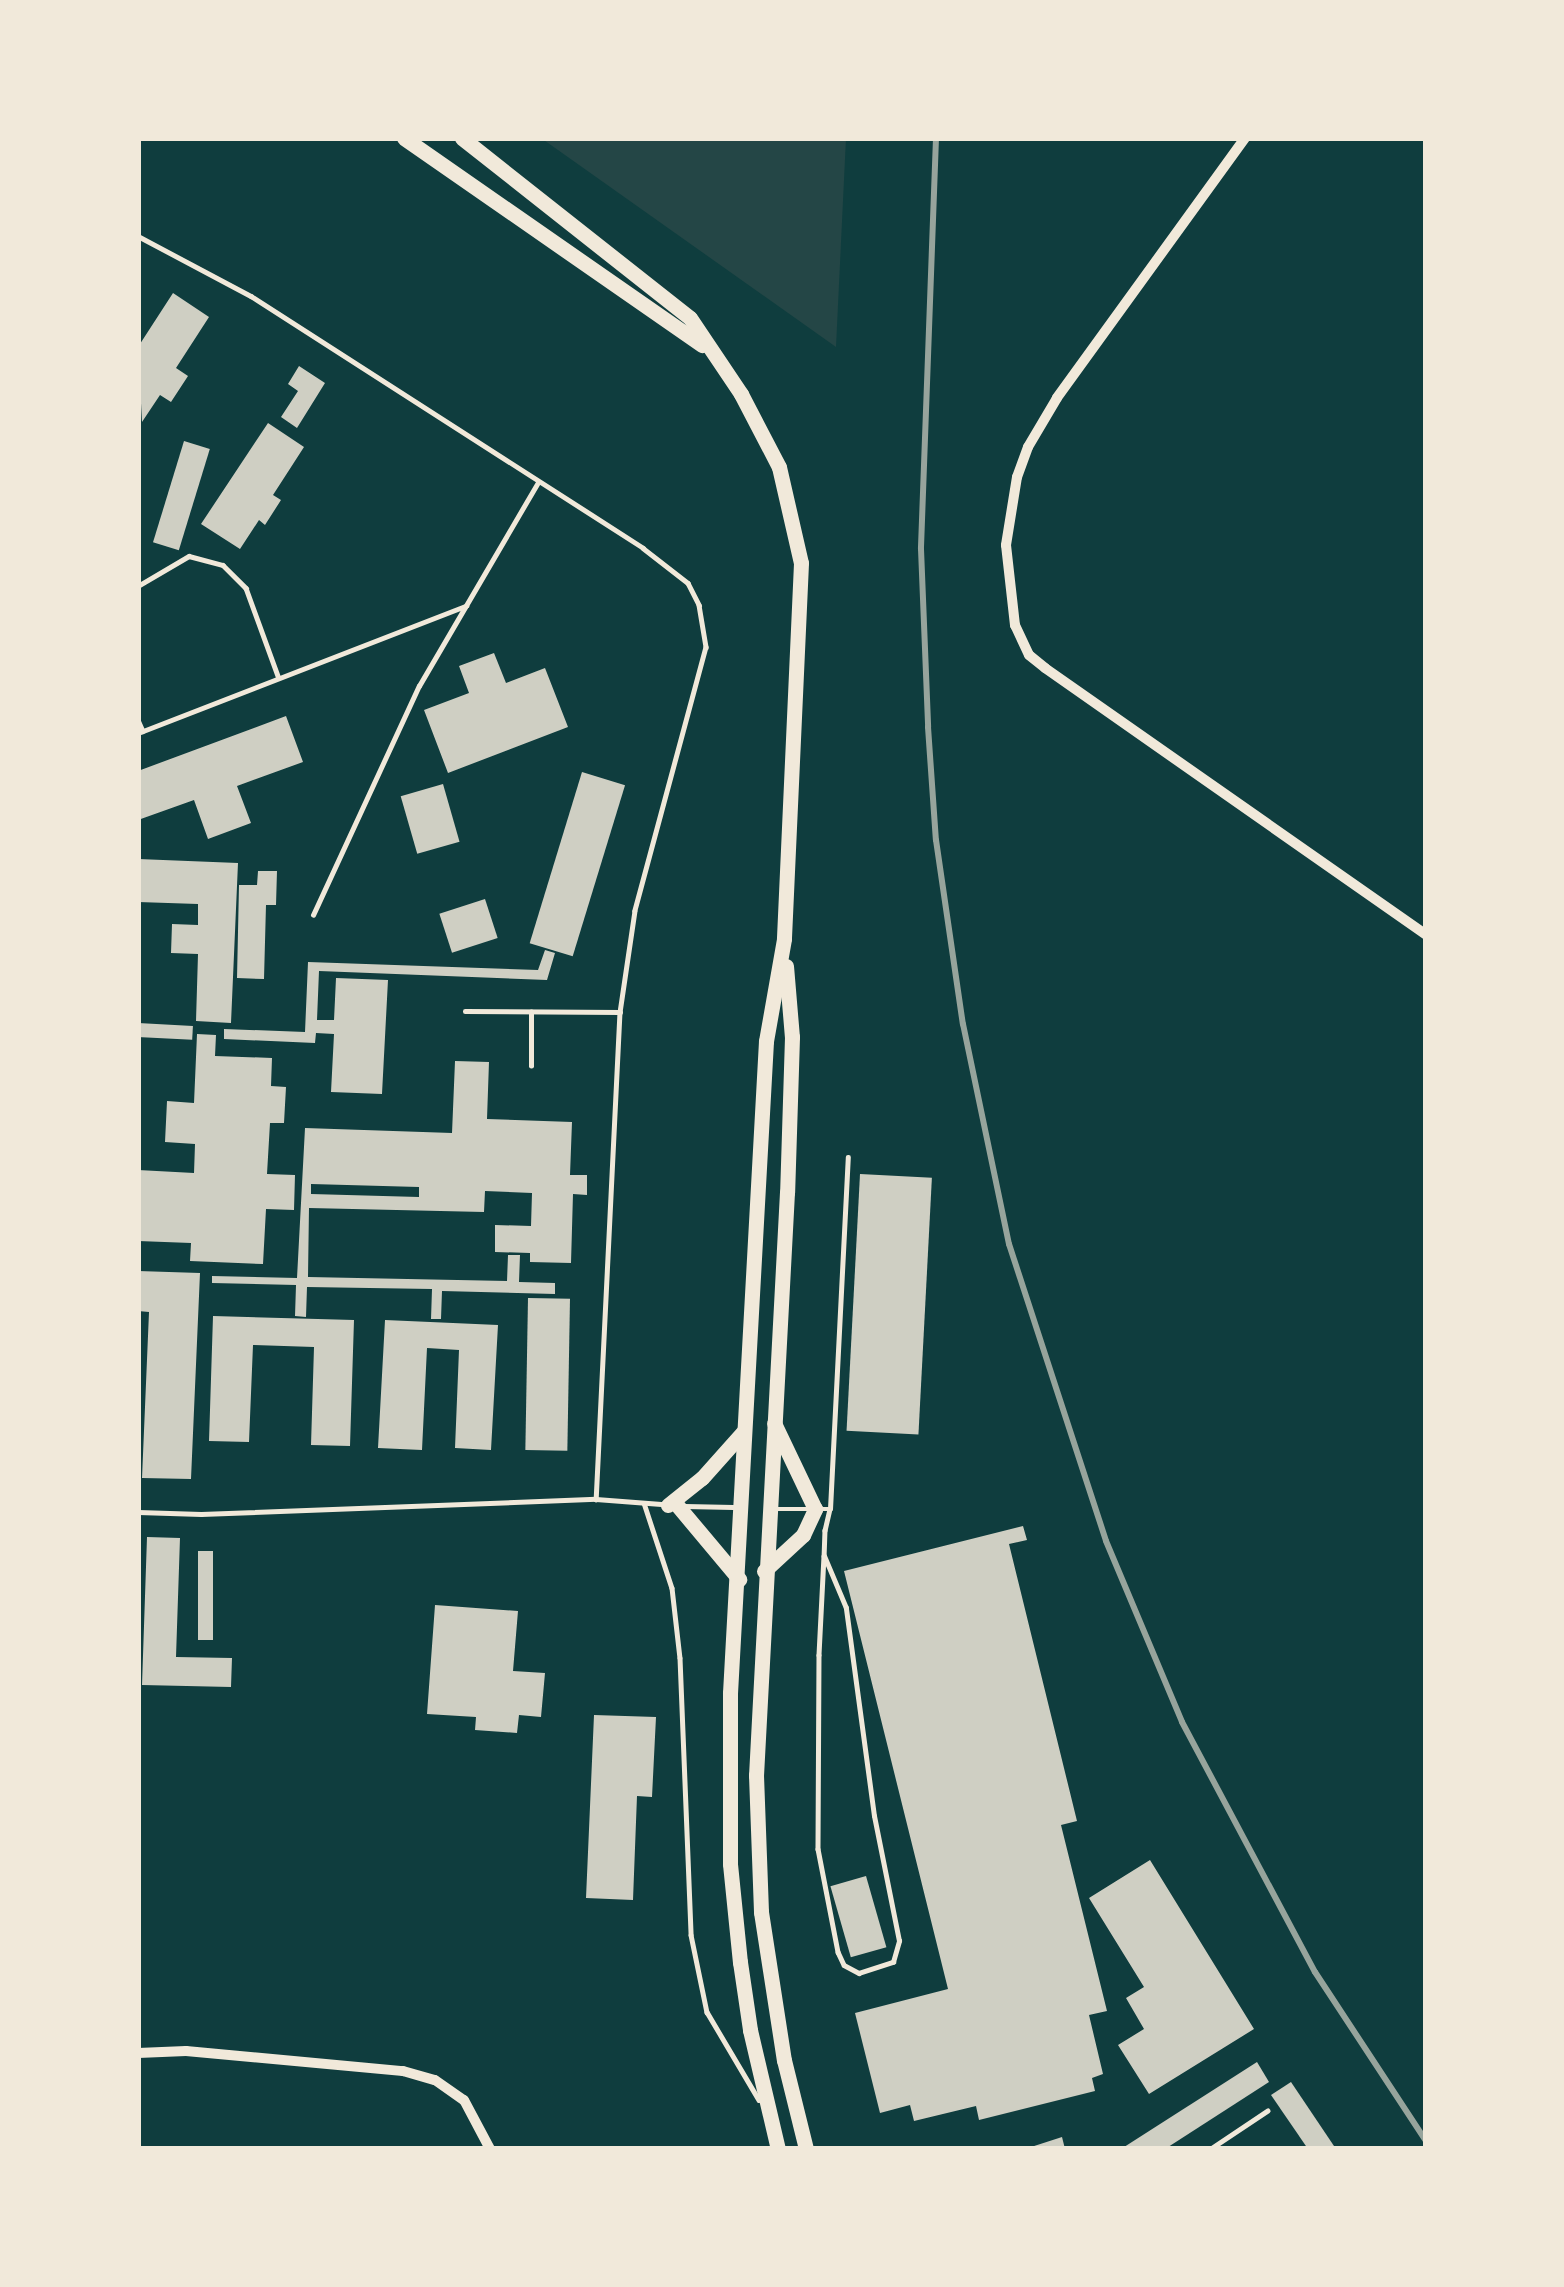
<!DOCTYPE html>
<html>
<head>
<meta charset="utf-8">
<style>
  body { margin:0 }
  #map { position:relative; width:1564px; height:2287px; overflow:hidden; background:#0f3d3e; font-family:"Alegreya Sans",sans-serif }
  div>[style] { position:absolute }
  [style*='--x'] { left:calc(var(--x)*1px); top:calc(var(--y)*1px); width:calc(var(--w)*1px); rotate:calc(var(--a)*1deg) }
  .green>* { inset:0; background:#244646 }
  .building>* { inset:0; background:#cfcfc3; transform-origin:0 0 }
  .service>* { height:4.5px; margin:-2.25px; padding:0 2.25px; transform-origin:2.25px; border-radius:2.25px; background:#f1e9da }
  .minor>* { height:10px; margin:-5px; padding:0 5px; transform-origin:5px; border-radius:5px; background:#f1e9da }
  .secondary>* { height:15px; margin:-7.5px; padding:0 7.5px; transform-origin:7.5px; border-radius:7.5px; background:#f1e9da }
  .rail>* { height:6px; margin:-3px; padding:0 3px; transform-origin:3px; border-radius:3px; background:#97a49c }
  span { translate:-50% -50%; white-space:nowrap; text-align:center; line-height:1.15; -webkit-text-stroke:12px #f1e9da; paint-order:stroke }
  .frame { position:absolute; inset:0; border:141px solid #f1e9da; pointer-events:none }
</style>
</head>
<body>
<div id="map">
  <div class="green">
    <i style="clip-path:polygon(541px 138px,846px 138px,836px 347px)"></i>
  </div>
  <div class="building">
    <i style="clip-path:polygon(173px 293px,209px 317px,176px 368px,188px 376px,171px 402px,160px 395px,142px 422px,138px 347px)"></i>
    <i style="clip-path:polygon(299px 366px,325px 383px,297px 428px,281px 417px,298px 391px,288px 384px)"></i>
    <i style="clip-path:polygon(268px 423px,304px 447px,273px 495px,281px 500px,265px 525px,259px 520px,240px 549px,201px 524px)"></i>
    <i style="left:184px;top:441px;width:27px;height:106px;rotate:17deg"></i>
    <i style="clip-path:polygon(494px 653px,506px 683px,545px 668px,568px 727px,448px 773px,424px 710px,469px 693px,459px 666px)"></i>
    <i style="clip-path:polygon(286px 716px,303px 762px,237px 786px,251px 823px,208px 839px,194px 800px,138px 820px,138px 771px)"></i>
    <i style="left:582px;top:772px;width:45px;height:179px;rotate:17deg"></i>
    <i style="left:443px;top:784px;width:60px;height:44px;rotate:74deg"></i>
    <i style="clip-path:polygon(138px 859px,238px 863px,231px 1023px,196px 1021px,198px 954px,171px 953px,172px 924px,198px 925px,198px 904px,138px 902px)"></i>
    <i style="clip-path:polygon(258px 871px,277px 871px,276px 905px,266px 905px,264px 979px,237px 978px,239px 885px,257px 885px)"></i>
    <i style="left:485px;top:899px;width:41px;height:48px;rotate:72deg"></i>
    <i style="clip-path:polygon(545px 950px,555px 953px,547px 980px,319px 971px,317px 1020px,334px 1020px,336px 978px,388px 980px,382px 1094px,331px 1092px,334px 1034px,316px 1033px,315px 1043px,224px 1039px,224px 1029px,305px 1032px,308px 962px,538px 970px)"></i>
    <i style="left:138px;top:1023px;width:55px;height:14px;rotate:3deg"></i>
    <i style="clip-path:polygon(197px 1034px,216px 1035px,215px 1056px,272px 1058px,271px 1086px,286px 1087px,284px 1123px,270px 1123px,267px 1174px,295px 1175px,294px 1210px,266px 1209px,263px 1264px,190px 1261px,191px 1243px,138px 1241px,138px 1170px,194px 1173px,195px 1144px,165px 1142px,167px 1101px,194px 1103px)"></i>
    <i style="clip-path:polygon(evenodd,455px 1061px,489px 1062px,487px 1119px,572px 1122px,570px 1175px,587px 1175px,587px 1195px,573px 1194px,571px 1263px,530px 1262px,530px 1253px,495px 1252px,495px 1225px,531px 1226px,532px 1193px,485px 1191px,484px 1212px,309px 1208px,308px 1277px,507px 1281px,508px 1255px,520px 1255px,519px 1282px,555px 1283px,555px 1294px,442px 1291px,441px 1319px,431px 1319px,432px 1289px,307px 1287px,306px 1317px,295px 1316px,296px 1285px,212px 1283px,212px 1276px,297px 1278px,305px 1128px,452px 1133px,455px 1061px,311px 1184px,419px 1187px,419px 1197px,311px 1194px,311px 1184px)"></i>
    <i style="left:860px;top:1174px;width:72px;height:257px;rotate:3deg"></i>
    <i style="clip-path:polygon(138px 1271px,200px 1273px,191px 1479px,142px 1478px,149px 1312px,138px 1311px)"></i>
    <i style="left:528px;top:1298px;width:42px;height:152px;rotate:1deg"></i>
    <i style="clip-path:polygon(213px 1316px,354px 1320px,350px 1446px,311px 1445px,314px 1347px,253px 1345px,249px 1442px,209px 1441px)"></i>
    <i style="clip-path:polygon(385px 1320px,498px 1325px,491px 1450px,455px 1448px,459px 1350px,427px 1348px,422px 1450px,378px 1448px)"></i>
    <i style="clip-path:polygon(1023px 1526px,1027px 1540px,1009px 1544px,1077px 1821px,1061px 1825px,1107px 2011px,1089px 2015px,1103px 2074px,1092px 2078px,1095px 2091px,979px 2120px,976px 2106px,914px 2121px,910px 2105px,880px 2113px,855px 2013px,948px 1989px,844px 1571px)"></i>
    <i style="clip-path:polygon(147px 1537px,180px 1538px,176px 1657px,232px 1658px,231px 1687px,142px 1685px)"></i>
    <i style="left:198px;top:1551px;width:15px;height:89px"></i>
    <i style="clip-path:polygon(435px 1605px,518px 1611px,513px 1671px,545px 1673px,541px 1717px,519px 1715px,517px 1733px,475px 1730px,476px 1717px,427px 1714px)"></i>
    <i style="clip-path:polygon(594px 1715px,656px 1717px,652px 1797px,637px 1796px,633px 1900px,586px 1898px)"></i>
    <i style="clip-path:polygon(1150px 1860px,1254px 2029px,1149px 2094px,1118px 2045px,1144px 2029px,1126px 1998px,1144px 1987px,1089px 1898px)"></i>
    <i style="left:866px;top:1876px;width:74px;height:37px;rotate:74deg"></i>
    <i style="clip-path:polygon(1257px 2062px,1269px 2082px,1165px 2149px,1121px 2149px)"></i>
    <i style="clip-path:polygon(1291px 2082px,1336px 2149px,1308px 2149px,1271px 2095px)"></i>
    <i style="clip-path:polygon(1062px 2137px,1065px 2149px,1028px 2149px,1028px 2148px)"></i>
  </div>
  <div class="service">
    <i style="--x:138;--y:236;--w:128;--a:28"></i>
    <i style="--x:251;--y:296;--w:466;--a:32.7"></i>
    <i style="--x:643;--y:548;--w:57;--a:37.9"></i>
    <i style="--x:688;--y:583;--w:25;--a:63"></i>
    <i style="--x:699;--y:605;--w:43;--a:80.5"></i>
    <i style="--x:706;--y:647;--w:273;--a:105.1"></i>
    <i style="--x:635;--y:911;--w:102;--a:98.4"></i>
    <i style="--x:620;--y:1012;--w:488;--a:92.8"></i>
    <i style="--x:138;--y:586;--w:59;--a:-30.5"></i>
    <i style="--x:189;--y:556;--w:35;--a:15"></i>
    <i style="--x:223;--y:565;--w:33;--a:45"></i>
    <i style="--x:246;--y:588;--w:94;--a:70"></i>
    <i style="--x:138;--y:720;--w:12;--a:66"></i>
    <i style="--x:138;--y:733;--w:352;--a:-21.2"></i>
    <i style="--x:313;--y:915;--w:252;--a:-65.2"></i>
    <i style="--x:419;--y:686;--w:234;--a:-59.7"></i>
    <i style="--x:465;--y:1011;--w:155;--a:0.4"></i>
    <i style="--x:531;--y:1066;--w:54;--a:-90"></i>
    <i style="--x:644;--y:1503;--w:89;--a:71.8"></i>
    <i style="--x:672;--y:1588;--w:70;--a:83.5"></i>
    <i style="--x:680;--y:1658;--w:277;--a:87.7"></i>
    <i style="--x:691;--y:1935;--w:79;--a:78.3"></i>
    <i style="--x:707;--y:2012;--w:102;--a:59.4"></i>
    <i style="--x:685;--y:1506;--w:48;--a:1.2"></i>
    <i style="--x:774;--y:1509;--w:56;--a:0"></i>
    <i style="--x:830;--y:1509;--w:22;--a:103"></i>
    <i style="--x:825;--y:1530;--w:26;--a:92"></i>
    <i style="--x:824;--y:1556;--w:99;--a:92.9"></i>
    <i style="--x:819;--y:1655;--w:194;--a:90.3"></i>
    <i style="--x:818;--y:1849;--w:105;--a:79"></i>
    <i style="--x:838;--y:1952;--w:14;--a:65"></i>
    <i style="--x:844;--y:1965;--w:17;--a:28"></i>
    <i style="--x:859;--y:1973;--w:36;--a:-18"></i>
    <i style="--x:893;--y:1962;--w:22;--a:-74"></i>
    <i style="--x:899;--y:1941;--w:127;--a:-101.3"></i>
    <i style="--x:874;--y:1816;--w:210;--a:-97.7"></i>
    <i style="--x:846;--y:1608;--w:56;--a:-112.9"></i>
    <i style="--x:830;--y:1509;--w:352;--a:-87.1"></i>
    <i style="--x:138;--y:1512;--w:63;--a:1.8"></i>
    <i style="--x:201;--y:1514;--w:395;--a:-2.2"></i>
    <i style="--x:596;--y:1499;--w:65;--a:4.4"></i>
    <i style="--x:1210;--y:2149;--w:69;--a:-33.7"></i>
  </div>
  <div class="minor">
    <i style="--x:1245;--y:138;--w:321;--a:125.9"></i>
    <i style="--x:1057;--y:398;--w:57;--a:120.6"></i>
    <i style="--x:1028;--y:447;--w:32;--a:110"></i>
    <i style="--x:1017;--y:477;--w:69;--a:99.2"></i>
    <i style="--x:1006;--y:545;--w:81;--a:83.6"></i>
    <i style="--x:1015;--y:625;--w:33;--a:65"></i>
    <i style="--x:1029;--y:655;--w:21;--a:39"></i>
    <i style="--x:1045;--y:668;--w:465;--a:35"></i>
    <i style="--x:138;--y:2053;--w:48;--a:-2.4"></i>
    <i style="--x:186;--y:2051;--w:218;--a:5.3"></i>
    <i style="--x:403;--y:2071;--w:33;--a:16"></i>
    <i style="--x:435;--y:2080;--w:35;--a:35"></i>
    <i style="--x:464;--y:2100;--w:55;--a:62"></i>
  </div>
  <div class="secondary">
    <i style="--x:404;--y:138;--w:363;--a:34.8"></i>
    <i style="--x:462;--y:138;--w:290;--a:38.3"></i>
    <i style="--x:690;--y:318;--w:92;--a:56.1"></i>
    <i style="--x:741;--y:394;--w:82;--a:62.5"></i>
    <i style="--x:779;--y:467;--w:98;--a:77.1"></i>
    <i style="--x:801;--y:563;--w:376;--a:92.6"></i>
    <i style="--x:784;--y:939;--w:104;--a:100"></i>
    <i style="--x:766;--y:1041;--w:653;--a:93.16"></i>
    <i style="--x:730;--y:1693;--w:171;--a:90"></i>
    <i style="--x:730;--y:1864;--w:99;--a:84.2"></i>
    <i style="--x:740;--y:1962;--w:69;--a:81.6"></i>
    <i style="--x:750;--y:2030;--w:122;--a:76.8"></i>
    <i style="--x:786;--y:966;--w:71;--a:85.2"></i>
    <i style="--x:792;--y:1037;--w:155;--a:91.8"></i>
    <i style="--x:787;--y:1192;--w:584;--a:93.04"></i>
    <i style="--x:756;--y:1775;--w:137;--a:87.9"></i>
    <i style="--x:761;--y:1912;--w:150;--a:81.2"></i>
    <i style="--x:784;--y:2060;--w:92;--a:76.1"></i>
    <i style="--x:668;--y:1505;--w:43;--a:-38.5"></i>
    <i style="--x:702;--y:1478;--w:62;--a:-48.3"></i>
    <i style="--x:677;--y:1505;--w:97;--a:50"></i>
    <i style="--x:764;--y:1571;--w:53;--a:-42.7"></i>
    <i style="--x:803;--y:1535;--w:29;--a:-65"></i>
    <i style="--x:815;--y:1509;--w:95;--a:-115.5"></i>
  </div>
  <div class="rail">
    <i style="--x:936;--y:138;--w:411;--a:92.1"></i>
    <i style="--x:921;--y:549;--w:178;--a:87.7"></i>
    <i style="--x:928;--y:727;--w:113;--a:86"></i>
    <i style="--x:936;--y:840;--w:186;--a:81.7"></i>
    <i style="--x:963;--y:1024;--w:225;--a:78.2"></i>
    <i style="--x:1009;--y:1244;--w:312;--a:71.9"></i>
    <i style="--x:1106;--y:1541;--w:196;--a:67.2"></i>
    <i style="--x:1182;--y:1722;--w:283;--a:62"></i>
    <i style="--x:1315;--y:1972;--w:202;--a:56.7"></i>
  </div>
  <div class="frame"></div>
</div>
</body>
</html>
